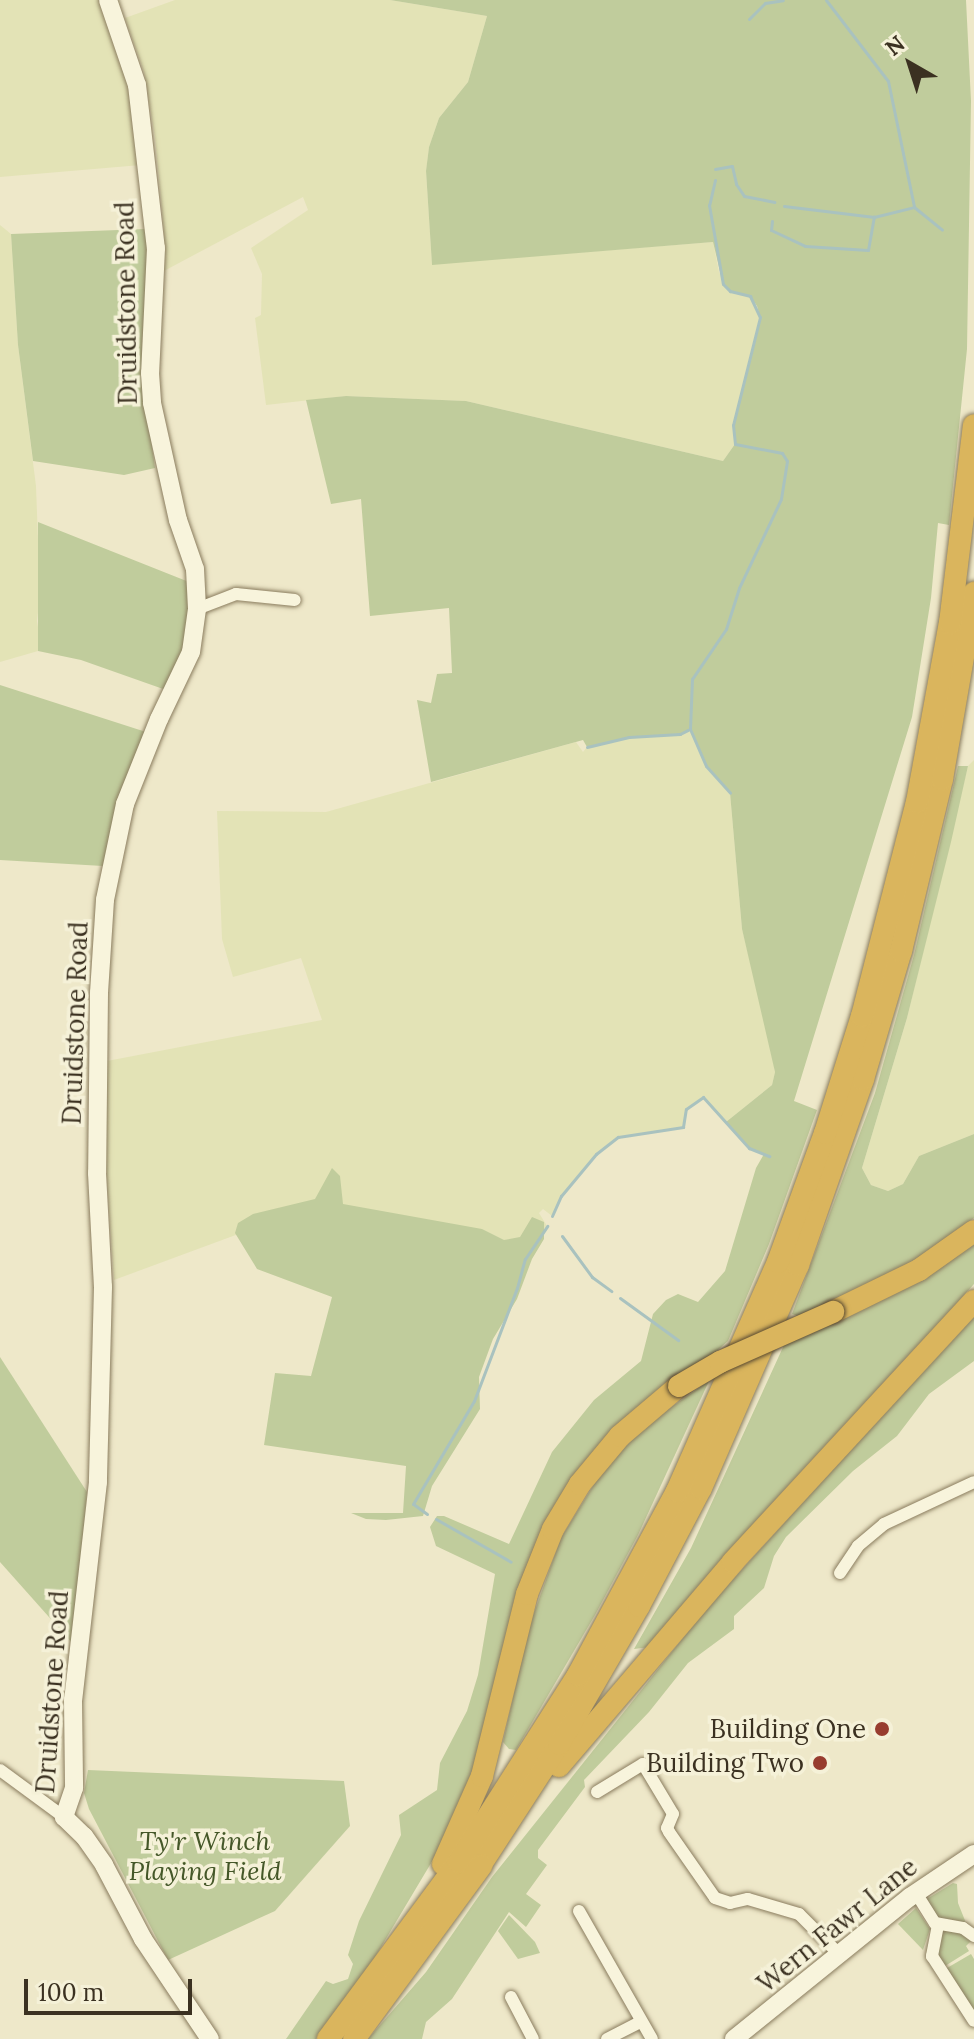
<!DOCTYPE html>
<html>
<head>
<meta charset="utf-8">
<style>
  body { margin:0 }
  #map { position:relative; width:974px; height:2039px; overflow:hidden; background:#eee8c9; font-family:Lora,serif }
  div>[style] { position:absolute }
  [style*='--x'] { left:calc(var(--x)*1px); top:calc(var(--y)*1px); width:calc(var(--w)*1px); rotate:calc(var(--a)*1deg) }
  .farmland>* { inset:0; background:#e3e3b6 }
  .green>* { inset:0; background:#c0cc9c }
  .stream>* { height:3px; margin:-1.5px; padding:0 1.5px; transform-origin:1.5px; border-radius:1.5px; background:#a9c2bf }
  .roads { filter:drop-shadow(0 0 2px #8a7c5e) drop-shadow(0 0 2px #8a7c5e) }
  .street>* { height:12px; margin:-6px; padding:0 6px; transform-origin:6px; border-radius:6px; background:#f8f4dc }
  .secondary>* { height:18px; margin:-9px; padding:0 9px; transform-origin:9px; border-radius:9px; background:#f8f4dc }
  .highway>* { height:22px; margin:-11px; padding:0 11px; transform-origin:11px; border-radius:11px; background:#dab55d }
  .bridges { filter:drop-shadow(0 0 2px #584931) drop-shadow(0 0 2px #584931) }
  .highway-bridge>* { height:22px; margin:-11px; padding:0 11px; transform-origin:11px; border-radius:11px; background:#dab55d }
  .dots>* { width:22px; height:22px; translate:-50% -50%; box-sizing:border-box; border:4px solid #f5f1d8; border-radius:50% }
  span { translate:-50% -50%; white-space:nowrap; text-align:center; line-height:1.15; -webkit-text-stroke:7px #f5f1d8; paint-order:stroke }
  .street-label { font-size:26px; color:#3b3121 }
  .poi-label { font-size:26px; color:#3b3121 }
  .right { translate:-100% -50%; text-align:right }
  .park-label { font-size:26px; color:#445728; font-style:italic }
  .north { position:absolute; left:870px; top:24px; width:80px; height:80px; -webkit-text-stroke:6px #f5f1d8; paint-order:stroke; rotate:321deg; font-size:22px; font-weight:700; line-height:32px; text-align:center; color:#3b3121 }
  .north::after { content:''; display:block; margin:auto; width:28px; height:36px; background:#3b3121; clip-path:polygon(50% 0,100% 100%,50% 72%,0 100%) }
  .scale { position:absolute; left:24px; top:1979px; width:168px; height:36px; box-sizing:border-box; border:4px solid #3b3121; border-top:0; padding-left:10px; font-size:24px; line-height:28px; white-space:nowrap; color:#3b3121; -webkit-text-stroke:6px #f5f1d8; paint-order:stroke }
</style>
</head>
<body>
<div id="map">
  <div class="farmland">
    <i style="clip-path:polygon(0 0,99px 0,130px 83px,141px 165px,0 177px)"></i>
    <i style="clip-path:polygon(175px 0,390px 0,487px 16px,468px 82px,439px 118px,429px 147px,426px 172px,432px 264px,713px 242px,719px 272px,730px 291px,750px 296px,760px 317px,733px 425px,735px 444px,723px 461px,466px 401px,346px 396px,266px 405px,255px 318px,261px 315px,262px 274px,251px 248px,308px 210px,303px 197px,162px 272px,164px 231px,155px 137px,144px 72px,125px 18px)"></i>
    <i style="clip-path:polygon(0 225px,11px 234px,18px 345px,36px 486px,40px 594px,37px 621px,40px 639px,38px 651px,0 662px)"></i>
    <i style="clip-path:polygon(690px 729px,706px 766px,730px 793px,742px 929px,771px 1045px,775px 1072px,772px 1085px,726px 1122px,703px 1097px,686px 1109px,683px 1127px,618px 1137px,596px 1154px,561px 1196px,552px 1216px,543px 1209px,539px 1213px,547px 1226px,525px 1259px,260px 1226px,114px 1280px,105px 1155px,107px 1061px,322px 1020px,301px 958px,233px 977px,222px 939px,217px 811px,326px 812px,576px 742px,583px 752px,587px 747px,629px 737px,680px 734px)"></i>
    <i style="clip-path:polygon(974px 760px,974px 1134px,919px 1156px,903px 1184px,888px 1191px,871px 1185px,862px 1168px,907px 1018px,968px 766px)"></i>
  </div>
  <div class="green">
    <i style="clip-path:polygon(390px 0,966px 0,971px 101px,967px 349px,949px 525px,938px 523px,931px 598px,912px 717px,794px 1101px,817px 1110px,769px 1244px,728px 1341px,573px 1478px,473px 1780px,449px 1833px,356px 1989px,316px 2039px,286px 2039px,326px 1981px,333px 1984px,348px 1979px,353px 1964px,348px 1955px,359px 1921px,401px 1835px,399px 1815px,437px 1790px,440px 1763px,467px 1711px,478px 1675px,495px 1574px,436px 1546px,430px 1527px,437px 1516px,444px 1516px,509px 1544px,552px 1452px,594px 1400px,641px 1361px,653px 1314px,666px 1300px,678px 1294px,698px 1302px,725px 1271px,756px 1168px,764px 1154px,749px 1148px,726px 1122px,772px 1085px,775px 1072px,742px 929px,730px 793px,706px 766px,690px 729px,680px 734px,629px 737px,587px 747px,583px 740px,431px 782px,417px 700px,431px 703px,437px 674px,452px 673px,449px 608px,370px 616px,361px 499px,331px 504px,306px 400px,346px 396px,466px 401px,723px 461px,735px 444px,733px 425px,760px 317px,757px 306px,750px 296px,730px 291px,723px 284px,713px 242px,432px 265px,426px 171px,429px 147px,439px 118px,468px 82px,487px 16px)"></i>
    <i style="clip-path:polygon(145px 229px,152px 246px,147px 410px,155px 468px,124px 475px,33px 461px,18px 345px,11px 234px)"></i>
    <i style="clip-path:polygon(38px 522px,189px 582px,187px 650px,166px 690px,81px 660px,38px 651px)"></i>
    <i style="clip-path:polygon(0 685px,146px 732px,103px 866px,0 860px)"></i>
    <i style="clip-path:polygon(958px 766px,968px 766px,951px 842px,907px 1018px,862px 1168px,871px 1185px,888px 1191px,903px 1184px,919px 1156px,974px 1134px,974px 1218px,925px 1254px,876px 1281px,798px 1316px,792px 1314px,875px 1093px,914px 955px)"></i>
    <i style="clip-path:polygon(332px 1168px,340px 1176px,343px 1204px,482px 1229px,504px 1240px,520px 1237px,532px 1217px,544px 1222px,544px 1239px,532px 1259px,517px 1299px,493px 1339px,479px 1377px,480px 1409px,432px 1486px,423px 1516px,386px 1520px,366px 1519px,351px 1513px,403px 1513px,406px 1466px,264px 1445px,275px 1373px,311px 1376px,332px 1297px,257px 1269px,235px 1233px,238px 1223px,253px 1214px,315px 1199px)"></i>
    <i style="clip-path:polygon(974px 1244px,974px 1284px,650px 1647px,634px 1649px,691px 1548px,784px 1345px,934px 1269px)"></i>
    <i style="clip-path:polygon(974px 1314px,974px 1361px,929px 1394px,897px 1436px,853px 1471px,786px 1537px,774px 1556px,764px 1588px,734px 1616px,734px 1629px,688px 1663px,649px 1712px,584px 1780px,585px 1787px,538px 1850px,538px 1858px,547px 1865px,526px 1894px,541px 1905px,526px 1927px,509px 1912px,452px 1999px,426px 2022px,422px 2039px,368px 2039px,426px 1972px,492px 1877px,707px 1608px)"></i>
    <i style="clip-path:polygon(0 1357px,87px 1492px,73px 1644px,0 1562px)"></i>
    <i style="clip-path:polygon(709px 1381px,638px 1535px,595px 1615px,516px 1750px,509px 1749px,503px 1742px,529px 1627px,561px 1538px,601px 1473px,624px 1448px,654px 1419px)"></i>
    <i style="clip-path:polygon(88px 1770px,344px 1781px,350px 1826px,275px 1911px,168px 1960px,89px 1809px,84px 1793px)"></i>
    <i style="clip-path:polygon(953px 1883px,957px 1884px,958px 1903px,966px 1923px,939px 1919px,927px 1899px)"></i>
    <i style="clip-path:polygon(916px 1908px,930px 1929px,923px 1950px,898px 1924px)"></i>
    <i style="clip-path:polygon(509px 1915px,535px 1942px,540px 1953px,518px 1959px,498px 1931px)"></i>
    <i style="clip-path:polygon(958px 1929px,973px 1939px,966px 1946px,969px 1951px,945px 1966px,940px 1965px,936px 1938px,943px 1931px)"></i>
    <i style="clip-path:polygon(971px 1954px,974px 1959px,974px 2016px,947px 1968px)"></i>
  </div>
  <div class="stream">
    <i style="--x:826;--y:0;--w:102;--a:52.6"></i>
    <i style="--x:888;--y:81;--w:129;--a:78.3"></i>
    <i style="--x:914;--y:207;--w:36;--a:39"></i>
    <i style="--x:749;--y:19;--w:23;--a:-45"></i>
    <i style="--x:765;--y:3;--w:18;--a:-9"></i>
    <i style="--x:715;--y:169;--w:17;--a:-10"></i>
    <i style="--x:732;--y:166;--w:18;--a:77"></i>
    <i style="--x:736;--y:184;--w:14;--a:56"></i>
    <i style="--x:744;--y:196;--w:31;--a:11"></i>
    <i style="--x:715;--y:180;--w:26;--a:103"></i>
    <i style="--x:709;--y:205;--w:80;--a:80"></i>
    <i style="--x:723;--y:284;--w:10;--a:45"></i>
    <i style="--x:730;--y:291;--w:21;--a:14"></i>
    <i style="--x:750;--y:296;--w:23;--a:65"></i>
    <i style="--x:760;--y:317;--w:111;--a:104"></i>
    <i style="--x:733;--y:425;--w:19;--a:84"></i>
    <i style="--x:735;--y:444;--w:48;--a:10.8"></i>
    <i style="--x:782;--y:453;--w:9;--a:58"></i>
    <i style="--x:787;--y:461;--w:38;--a:99"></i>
    <i style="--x:781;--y:499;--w:98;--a:115.3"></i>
    <i style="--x:739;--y:588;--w:43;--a:107.6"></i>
    <i style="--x:726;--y:629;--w:60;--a:124.2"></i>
    <i style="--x:692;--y:679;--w:50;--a:92.3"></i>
    <i style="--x:690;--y:729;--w:40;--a:66.6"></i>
    <i style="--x:706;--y:766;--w:36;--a:48"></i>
    <i style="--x:784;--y:206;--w:91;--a:7"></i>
    <i style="--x:874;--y:217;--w:41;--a:-14"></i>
    <i style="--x:772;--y:221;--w:9;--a:96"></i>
    <i style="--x:771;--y:230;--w:38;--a:25"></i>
    <i style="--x:805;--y:246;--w:63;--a:3.6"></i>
    <i style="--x:868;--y:250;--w:34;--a:-80"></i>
    <i style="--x:587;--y:747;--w:43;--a:-13.4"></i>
    <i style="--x:629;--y:737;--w:51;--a:-3.4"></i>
    <i style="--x:680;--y:734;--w:9;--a:-27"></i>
    <i style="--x:552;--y:1216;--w:22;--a:-66"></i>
    <i style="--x:561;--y:1196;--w:55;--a:-50.2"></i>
    <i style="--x:596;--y:1154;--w:28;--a:-38"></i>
    <i style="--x:618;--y:1137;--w:66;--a:-8.7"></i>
    <i style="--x:683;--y:1127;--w:18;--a:-81"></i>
    <i style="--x:686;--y:1109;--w:21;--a:-35"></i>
    <i style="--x:703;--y:1097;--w:69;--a:48"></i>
    <i style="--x:749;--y:1148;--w:22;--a:22"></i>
    <i style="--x:562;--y:1236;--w:51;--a:53.8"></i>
    <i style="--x:592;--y:1277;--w:24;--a:36"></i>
    <i style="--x:620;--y:1298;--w:72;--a:35.9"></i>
    <i style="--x:427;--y:1514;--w:17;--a:-144"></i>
    <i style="--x:413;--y:1504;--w:120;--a:-59.4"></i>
    <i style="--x:474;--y:1401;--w:121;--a:-69.2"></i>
    <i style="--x:517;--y:1288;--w:30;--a:-75"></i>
    <i style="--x:525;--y:1259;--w:40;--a:-56"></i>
    <i style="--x:436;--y:1519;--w:86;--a:29.8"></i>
  </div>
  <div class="roads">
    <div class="street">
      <i style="--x:197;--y:609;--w:42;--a:-21"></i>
      <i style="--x:236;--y:594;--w:59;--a:5.8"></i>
      <i style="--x:840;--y:1573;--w:32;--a:-56"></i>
      <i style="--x:858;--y:1546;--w:34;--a:-40"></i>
      <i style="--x:884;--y:1524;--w:99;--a:-25"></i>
      <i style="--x:0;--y:1770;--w:79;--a:36.3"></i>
      <i style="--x:597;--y:1792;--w:54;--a:-31.3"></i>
      <i style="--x:643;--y:1764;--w:58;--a:59"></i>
      <i style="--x:673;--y:1814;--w:15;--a:113"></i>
      <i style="--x:667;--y:1828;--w:4;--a:63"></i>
      <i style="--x:669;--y:1832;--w:80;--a:55.1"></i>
      <i style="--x:715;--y:1898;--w:16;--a:18"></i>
      <i style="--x:730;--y:1903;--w:18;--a:-13"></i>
      <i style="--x:748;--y:1899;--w:53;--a:16.4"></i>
      <i style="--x:799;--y:1914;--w:59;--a:45"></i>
      <i style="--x:916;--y:1893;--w:36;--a:58"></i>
      <i style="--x:935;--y:1923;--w:28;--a:10"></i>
      <i style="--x:963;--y:1928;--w:14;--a:36"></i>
      <i style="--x:579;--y:1911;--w:147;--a:60.3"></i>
      <i style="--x:938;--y:1925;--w:32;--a:101"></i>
      <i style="--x:932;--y:1956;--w:77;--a:57.1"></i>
      <i style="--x:511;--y:1997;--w:47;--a:62.4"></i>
      <i style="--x:607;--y:2039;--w:37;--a:-27"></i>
    </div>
    <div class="secondary">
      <i style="--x:108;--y:0;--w:90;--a:71.2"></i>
      <i style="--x:137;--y:85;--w:164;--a:83.4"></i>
      <i style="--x:156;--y:248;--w:125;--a:92.7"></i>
      <i style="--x:150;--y:373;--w:30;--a:86"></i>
      <i style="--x:152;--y:403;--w:120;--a:77.5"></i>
      <i style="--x:178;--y:520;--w:52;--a:70.9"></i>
      <i style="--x:195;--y:569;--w:40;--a:87.1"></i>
      <i style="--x:197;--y:609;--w:43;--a:97.9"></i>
      <i style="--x:191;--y:652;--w:74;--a:115.5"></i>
      <i style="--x:159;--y:719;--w:92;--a:111.8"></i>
      <i style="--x:125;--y:804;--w:98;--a:101.8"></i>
      <i style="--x:105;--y:900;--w:93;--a:93.7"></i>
      <i style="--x:99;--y:993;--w:180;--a:90.6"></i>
      <i style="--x:97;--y:1173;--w:114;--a:87"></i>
      <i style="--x:103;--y:1287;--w:195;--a:91.5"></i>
      <i style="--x:98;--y:1482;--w:219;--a:96.5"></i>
      <i style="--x:73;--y:1700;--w:88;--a:89.3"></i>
      <i style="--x:74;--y:1788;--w:31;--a:109"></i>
      <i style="--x:64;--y:1817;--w:28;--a:44"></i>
      <i style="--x:84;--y:1836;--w:35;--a:55"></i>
      <i style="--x:104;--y:1865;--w:84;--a:62.2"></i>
      <i style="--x:143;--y:1939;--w:120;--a:56.2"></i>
      <i style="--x:734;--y:2039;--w:226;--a:-38.9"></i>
      <i style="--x:910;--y:1897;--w:77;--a:-33.9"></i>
    </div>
    <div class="highway">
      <i style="--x:833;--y:1312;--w:96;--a:-26"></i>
      <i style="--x:919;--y:1270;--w:67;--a:-35.3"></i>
      <i style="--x:559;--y:1766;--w:268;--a:-49.5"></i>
      <i style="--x:733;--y:1562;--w:355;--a:-47.3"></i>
      <i style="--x:443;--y:1864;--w:96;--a:-66.1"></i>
      <i style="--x:482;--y:1776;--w:187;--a:-76.1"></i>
      <i style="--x:527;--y:1594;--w:70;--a:-68.2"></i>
      <i style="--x:553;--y:1529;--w:52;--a:-59"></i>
      <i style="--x:580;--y:1484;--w:62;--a:-50.2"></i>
      <i style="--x:620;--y:1436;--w:77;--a:-40.3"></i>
      <i style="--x:474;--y:1875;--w:156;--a:-57"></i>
      <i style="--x:559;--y:1744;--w:160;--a:-59.9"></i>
      <i style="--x:639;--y:1606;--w:133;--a:-62.3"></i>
      <i style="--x:701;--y:1488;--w:243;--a:-66.5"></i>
      <i style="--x:798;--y:1265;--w:197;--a:-70.7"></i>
      <i style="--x:863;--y:1079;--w:134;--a:-73.5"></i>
      <i style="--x:901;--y:951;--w:177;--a:-76.6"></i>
      <i style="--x:942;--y:779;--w:189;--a:-80.2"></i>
      <i style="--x:328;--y:2039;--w:220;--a:-53.5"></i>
      <i style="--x:459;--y:1862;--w:222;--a:-57.5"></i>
      <i style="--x:578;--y:1675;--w:209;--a:-61.7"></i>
      <i style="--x:677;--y:1491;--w:250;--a:-66.2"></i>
      <i style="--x:778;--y:1262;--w:137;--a:-70"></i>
      <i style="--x:825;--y:1133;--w:123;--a:-72.5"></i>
      <i style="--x:862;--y:1016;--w:221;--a:-75.6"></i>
      <i style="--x:917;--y:802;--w:182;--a:-79.6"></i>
      <i style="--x:950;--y:623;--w:199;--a:-83.1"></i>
      <i style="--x:354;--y:2039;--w:215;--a:-53.7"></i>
    </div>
  </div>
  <div class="bridges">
    <div class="highway-bridge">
      <i style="--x:679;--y:1386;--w:48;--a:-30.3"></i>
      <i style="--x:720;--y:1362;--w:124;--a:-23.9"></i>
    </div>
  </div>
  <div class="dots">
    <i style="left:882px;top:1729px;background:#983d2f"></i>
    <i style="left:820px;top:1763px;background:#983d2f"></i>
  </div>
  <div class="street-label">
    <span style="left:126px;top:303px;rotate:-91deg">Druidstone Road</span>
    <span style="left:75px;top:1023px;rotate:-88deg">Druidstone Road</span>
    <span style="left:52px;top:1692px;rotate:-86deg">Druidstone Road</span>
    <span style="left:837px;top:1925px;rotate:-39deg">Wern Fawr Lane</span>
  </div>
  <div class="poi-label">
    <span class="right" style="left:866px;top:1729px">Building One</span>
    <span class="right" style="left:804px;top:1763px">Building Two</span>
  </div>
  <div class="park-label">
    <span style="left:205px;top:1856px">Ty'r Winch<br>Playing Field</span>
  </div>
  <div class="north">N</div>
  <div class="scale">100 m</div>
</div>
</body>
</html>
